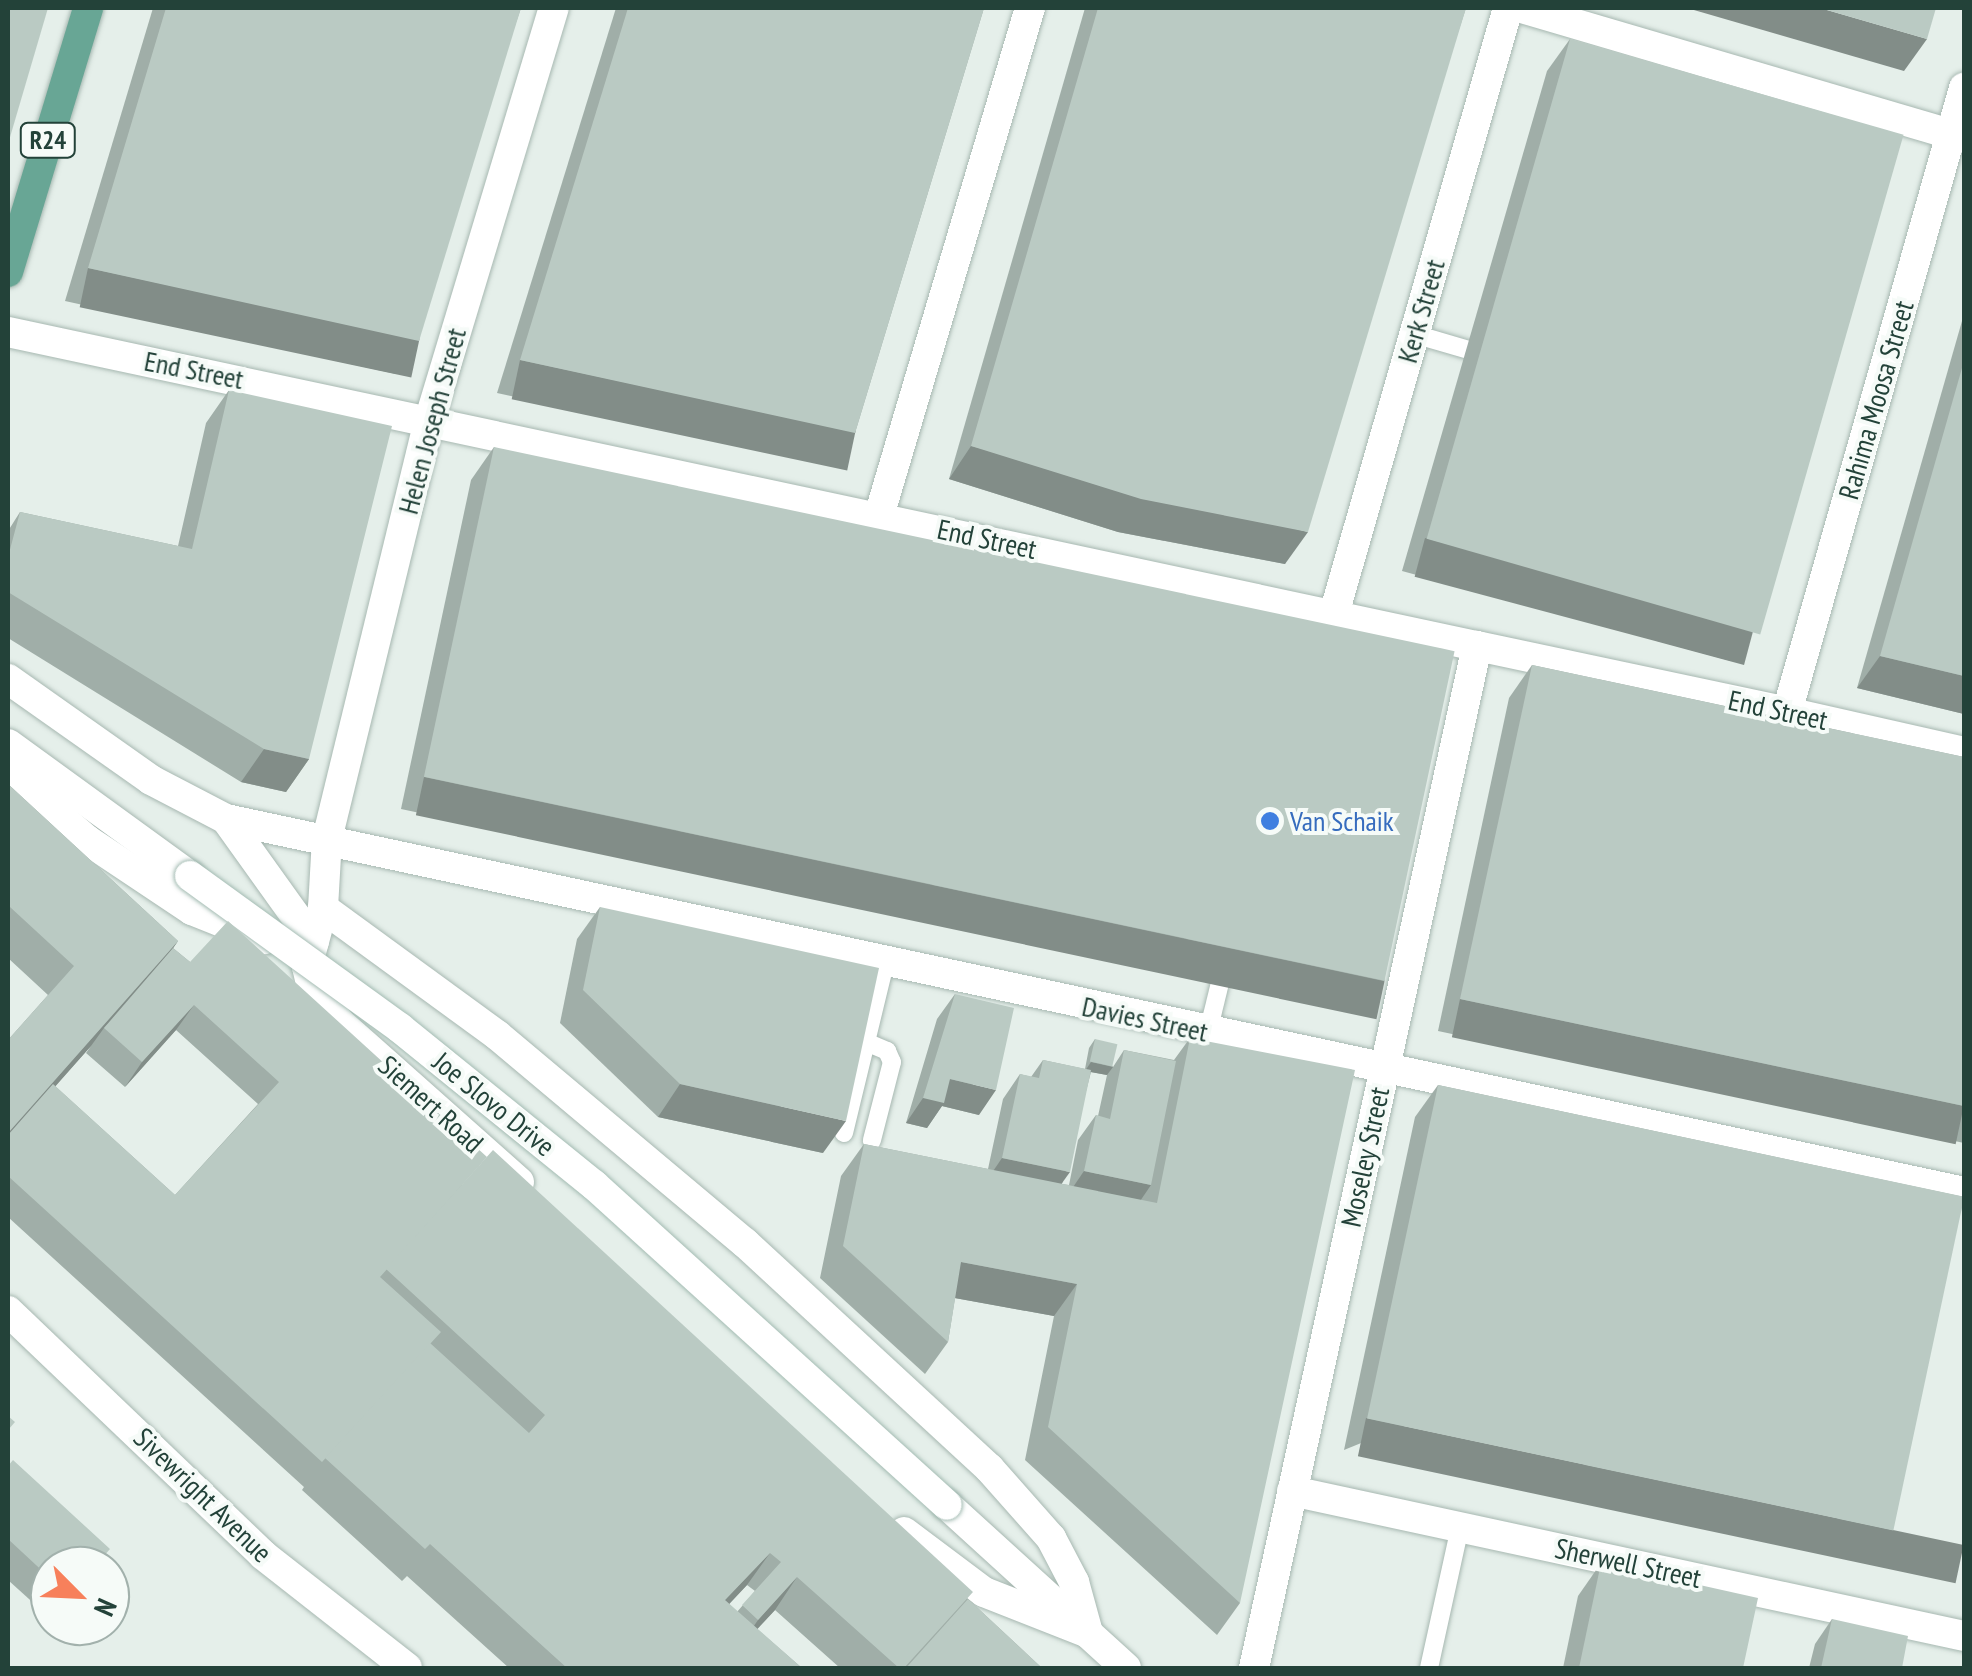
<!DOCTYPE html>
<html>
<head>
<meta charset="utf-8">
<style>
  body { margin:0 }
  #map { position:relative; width:1972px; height:1676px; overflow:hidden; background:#e5efea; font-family:"PT Sans Narrow",sans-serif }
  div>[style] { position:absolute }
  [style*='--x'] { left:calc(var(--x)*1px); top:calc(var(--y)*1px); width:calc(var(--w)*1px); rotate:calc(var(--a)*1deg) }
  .roads { filter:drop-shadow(0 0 2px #a7b8b1) drop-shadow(0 0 2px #a7b8b1) }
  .service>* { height:18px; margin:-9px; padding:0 9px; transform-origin:9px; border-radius:9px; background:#fff }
  .minor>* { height:30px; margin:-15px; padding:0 15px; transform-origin:15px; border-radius:15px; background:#fff }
  .tertiary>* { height:30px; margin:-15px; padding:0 15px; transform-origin:15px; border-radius:15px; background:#fff }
  .secondary>* { height:30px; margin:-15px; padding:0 15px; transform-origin:15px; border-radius:15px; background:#fff }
  .primary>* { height:30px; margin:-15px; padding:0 15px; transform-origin:15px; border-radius:15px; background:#68a695 }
  .bridges { filter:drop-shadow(0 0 2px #a3bbb2) drop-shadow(0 0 2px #a3bbb2) }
  .secondary-bridge>* { height:30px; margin:-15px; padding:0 15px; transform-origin:15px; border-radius:15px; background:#fff }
  .wall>* { inset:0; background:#a0aea8 }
  .shaded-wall>* { inset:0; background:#828d88; transform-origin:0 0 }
  .building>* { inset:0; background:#bacac3; transform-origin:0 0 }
  .dots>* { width:28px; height:28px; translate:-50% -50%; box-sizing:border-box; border:5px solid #f6fbf8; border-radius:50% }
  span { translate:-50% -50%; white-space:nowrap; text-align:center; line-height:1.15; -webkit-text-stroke:8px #f6fbf8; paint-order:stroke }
  .shield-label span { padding:2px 8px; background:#f6fbf8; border:2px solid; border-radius:8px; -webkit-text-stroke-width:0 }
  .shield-label { font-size:25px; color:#234239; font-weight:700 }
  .street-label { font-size:28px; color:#234239 }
  .shop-label { font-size:28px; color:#366cbe }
  .left { translate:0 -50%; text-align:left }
  .frame { position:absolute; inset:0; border:10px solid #234239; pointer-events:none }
  .north { position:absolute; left:30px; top:1546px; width:100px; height:100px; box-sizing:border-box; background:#f6fbf8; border:2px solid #a2b1ac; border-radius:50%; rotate:114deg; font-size:28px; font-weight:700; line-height:40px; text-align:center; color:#234239 }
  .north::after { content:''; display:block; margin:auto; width:35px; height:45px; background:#f7805b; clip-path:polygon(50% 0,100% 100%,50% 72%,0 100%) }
</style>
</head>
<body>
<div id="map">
  <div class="roads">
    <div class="service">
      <i style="--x:1414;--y:334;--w:78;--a:16.3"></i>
      <i style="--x:1208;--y:1032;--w:72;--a:-76.3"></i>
      <i style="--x:866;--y:1042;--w:23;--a:23"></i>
      <i style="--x:887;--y:1051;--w:12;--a:66"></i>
      <i style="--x:892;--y:1062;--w:81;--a:104.4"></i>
      <i style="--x:844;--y:1133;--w:175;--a:-76.4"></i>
      <i style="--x:1429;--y:1668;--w:144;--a:-77.6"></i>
    </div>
    <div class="minor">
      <i style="--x:1522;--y:8;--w:461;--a:16.4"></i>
      <i style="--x:8;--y:332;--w:1502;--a:12.07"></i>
      <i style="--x:879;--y:516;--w:530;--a:-73.45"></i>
      <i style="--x:1334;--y:614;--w:630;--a:-73.98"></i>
      <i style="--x:8;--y:679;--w:175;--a:35.2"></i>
      <i style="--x:151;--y:780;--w:85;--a:27.5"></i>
      <i style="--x:226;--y:819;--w:1778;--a:12.11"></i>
      <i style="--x:1787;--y:712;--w:181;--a:12.7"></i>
      <i style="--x:8;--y:773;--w:104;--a:40.3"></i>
      <i style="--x:87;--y:840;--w:126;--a:33.7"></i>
      <i style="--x:192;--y:910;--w:78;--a:21.9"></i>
      <i style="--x:226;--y:819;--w:151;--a:54.4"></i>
      <i style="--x:323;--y:908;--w:215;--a:36.1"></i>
      <i style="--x:497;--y:1035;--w:324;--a:40"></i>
      <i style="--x:745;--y:1243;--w:332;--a:42.7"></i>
      <i style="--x:989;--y:1468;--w:94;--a:48.5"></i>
      <i style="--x:1051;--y:1538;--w:50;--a:62.4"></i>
      <i style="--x:1074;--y:1582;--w:53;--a:74.6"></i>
      <i style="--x:519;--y:1182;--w:239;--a:-138.4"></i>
      <i style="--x:340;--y:1023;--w:49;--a:-126.6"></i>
      <i style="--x:311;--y:984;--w:17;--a:-103"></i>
      <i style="--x:307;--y:967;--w:61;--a:-74.8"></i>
      <i style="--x:323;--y:908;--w:69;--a:-86.7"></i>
      <i style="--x:327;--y:839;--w:433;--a:-76.3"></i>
      <i style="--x:430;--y:418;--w:428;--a:-73.2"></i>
      <i style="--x:8;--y:1311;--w:353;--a:43.7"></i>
      <i style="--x:263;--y:1555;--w:183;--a:38.1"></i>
      <i style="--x:1292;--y:1491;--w:687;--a:12.18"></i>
      <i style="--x:904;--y:1532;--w:100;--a:36.9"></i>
      <i style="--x:984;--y:1592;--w:112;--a:21.5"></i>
    </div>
    <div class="tertiary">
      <i style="--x:1254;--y:1668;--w:1046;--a:-77.69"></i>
      <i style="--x:1477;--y:646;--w:317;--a:12"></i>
      <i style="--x:1787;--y:712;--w:649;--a:-74.16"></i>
    </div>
    <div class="secondary">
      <i style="--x:8;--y:744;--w:225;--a:36"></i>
      <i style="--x:947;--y:1505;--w:242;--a:42.3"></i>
    </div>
    <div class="primary">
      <i style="--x:8;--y:272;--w:276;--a:-73.1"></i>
    </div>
  </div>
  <div class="bridges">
    <div class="secondary-bridge">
      <i style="--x:190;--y:876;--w:259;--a:35.9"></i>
      <i style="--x:400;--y:1028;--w:250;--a:39"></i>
      <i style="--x:594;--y:1185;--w:476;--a:42.2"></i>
    </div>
  </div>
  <div class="wall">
    <i style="clip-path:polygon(153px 8px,521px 8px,396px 374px,65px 301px)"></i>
    <i style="clip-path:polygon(616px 8px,984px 8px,855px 433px,832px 466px,497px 393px)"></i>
    <i style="clip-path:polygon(1085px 8px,1466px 8px,1285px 564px,1118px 532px,949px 479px)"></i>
    <i style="clip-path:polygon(1570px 39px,1731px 661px,1402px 571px,1547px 71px)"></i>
    <i style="clip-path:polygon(1964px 314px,1964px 714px,1857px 688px)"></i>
    <i style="clip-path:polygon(229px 390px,309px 759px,286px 792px,241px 782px,8px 638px,8px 531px,20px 512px,178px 546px,206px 423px)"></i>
    <i style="clip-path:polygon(494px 447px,1385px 980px,1362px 1013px,401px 809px,471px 480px)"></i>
    <i style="clip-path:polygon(1532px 665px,1964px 757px,1964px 1143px,1438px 1031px,1509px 698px)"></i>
    <i style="clip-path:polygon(evenodd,8px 784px,178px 941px,173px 948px,968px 1599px,1042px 1668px,840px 1668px,775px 1610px,757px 1629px,802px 1668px,509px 1668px,407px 1576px,402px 1581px,302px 1490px,304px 1487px,8px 1217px,8px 1040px,48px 995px,8px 958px,8px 784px,176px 1030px,258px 1104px,175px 1195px,55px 1086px,91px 1046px,86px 1053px,125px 1087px,176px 1030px,8px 784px,747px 1585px,755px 1591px,737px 1612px,729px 1604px,747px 1585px)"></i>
    <i style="clip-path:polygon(600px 907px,823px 1153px,658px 1117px,560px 1023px,577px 939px)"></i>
    <i style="clip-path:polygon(955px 994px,979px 1115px,942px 1106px,927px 1128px,906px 1123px,937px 1019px)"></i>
    <i style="clip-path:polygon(evenodd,1190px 1038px,1240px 1603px,1217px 1635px,1025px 1460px,1054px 1316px,955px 1298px,948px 1342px,925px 1374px,820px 1278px,841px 1176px,864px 1144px,988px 1169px,1003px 1099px,1020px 1074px,1031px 1077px,1043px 1060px,1085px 1069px,1089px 1048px,1095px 1039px,1113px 1067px,1124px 1050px,1174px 1060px,1190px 1038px,1091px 1072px,1107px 1075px,1098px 1116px,1096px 1115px,1078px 1140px,1069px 1185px,1062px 1184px,1091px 1072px)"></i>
    <i style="clip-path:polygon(1438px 1085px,1964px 1197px,1344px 1450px,1415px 1117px)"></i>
    <i style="clip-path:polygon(8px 1466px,50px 1566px,50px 1618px,8px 1580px)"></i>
    <i style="clip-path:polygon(1601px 1563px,1743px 1668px,1563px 1668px,1578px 1596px)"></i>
    <i style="clip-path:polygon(1832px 1619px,1902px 1668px,1809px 1668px,1815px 1644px)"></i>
  </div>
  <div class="shaded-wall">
    <i style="clip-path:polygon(1687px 8px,1820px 8px,1927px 39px,1904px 71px)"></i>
    <i style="left:88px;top:268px;width:339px;height:40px;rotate:12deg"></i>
    <i style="left:520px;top:360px;width:343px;height:40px;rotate:12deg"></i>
    <i style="clip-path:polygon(971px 446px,1308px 532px,1285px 564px,1118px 532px,949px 479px)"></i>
    <i style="left:1425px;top:538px;width:341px;height:40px;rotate:15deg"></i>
    <i style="clip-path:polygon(1880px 656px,1964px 676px,1964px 714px,1857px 688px)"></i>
    <i style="clip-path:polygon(264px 749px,309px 759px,286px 792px,241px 782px)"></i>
    <i style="left:424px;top:777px;width:982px;height:39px;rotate:12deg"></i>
    <i style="clip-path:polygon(178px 941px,156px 973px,104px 1028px,91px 1046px,8px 1140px,8px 1133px)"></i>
    <i style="left:1460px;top:999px;width:515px;height:39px;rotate:12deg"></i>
    <i style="clip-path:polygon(194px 1005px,176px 1030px,125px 1087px,142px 1062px)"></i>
    <i style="clip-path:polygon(1091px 1062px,1113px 1067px,1107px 1075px,1085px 1071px)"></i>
    <i style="clip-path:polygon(950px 1079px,996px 1090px,979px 1115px,942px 1106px,927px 1128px,906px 1123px,923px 1098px)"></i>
    <i style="clip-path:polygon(680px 1084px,846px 1121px,823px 1153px,658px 1117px)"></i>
    <i style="clip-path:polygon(1002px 1158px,1070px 1172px,1052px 1197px,985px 1183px)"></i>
    <i style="clip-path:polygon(1084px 1171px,1151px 1185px,1134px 1210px,1067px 1196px)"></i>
    <i style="clip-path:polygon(961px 1262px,1077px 1284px,1054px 1316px,938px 1295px)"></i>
    <i style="left:1366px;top:1418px;width:611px;height:39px;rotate:12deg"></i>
    <i style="clip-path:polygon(770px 1553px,747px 1585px,702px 1633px,725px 1600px)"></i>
    <i style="clip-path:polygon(797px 1577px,775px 1610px,736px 1652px,758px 1620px)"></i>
  </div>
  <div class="building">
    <i style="clip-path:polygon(8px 8px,48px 8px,8px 144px)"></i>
    <i style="clip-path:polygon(166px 8px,521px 8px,419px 341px,88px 268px)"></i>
    <i style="clip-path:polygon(628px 8px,984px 8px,855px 433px,520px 360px)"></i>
    <i style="clip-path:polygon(1098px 8px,1466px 8px,1308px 532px,1141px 499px,971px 446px)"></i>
    <i style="clip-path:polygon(1820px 8px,1936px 8px,1927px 39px)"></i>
    <i style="left:1570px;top:39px;width:347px;height:520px;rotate:16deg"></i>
    <i style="clip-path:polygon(1964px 361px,1964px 676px,1880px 656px)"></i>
    <i style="clip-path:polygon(229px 390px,392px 426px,309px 759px,264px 749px,8px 592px,8px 557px,20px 512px,192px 549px)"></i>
    <i style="left:494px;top:447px;width:982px;height:337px;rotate:12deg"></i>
    <i style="clip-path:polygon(1532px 665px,1964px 757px,1964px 1106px,1460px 999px)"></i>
    <i style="clip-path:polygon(8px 784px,178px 941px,8px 1133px,8px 1040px,74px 966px,10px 907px,8px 910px)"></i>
    <i style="clip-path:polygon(600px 907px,879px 968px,846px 1121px,680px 1084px,583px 990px)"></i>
    <i style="clip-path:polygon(228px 921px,487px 1157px,380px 1277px,441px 1332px,322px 1462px,8px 1176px,8px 1135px,53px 1084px,175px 1195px,279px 1082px,194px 1005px,142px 1062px,104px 1028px,173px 948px,190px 962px)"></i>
    <i style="clip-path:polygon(955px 994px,1014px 1008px,996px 1090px,950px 1079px,944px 1103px,923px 1098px)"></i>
    <i style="clip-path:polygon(1190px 1038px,1355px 1070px,1240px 1603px,1048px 1427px,1077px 1284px,961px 1262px,948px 1342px,843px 1246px,864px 1144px,1157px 1203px)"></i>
    <i style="left:1095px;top:1039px;width:23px;height:23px;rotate:13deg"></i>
    <i style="clip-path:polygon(1124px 1050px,1176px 1061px,1151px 1185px,1084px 1171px,1096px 1115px,1110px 1119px)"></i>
    <i style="clip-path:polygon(1043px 1060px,1091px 1070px,1070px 1172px,1002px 1158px,1020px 1074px,1039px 1078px)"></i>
    <i style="left:1438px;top:1085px;width:538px;height:341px;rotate:12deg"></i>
    <i style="clip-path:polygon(493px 1150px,973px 1592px,904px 1668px,899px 1668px,797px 1577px,758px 1620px,742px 1605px,781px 1562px,770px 1553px,725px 1600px,802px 1668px,567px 1668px,430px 1544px,425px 1549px,325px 1458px,430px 1343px,529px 1433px,545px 1415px,386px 1269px)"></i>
    <i style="clip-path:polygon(8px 1416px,15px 1422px,8px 1430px)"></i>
    <i style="clip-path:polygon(13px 1460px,110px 1549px,95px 1566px,50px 1566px,50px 1578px,8px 1539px,8px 1466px)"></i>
    <i style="clip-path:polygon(1601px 1563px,1758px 1598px,1743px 1668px,1579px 1668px)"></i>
    <i style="clip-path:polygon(968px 1599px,1042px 1668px,906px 1668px)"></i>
    <i style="clip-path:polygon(1832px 1619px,1908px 1636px,1902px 1668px,1821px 1668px)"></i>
  </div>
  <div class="dots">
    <i style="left:1270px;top:821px;background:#3f7fe0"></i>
  </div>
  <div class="shield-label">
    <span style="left:48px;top:140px">R24</span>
  </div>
  <div class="street-label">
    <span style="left:1421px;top:311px;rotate:-74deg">Kerk Street</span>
    <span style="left:194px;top:370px;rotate:11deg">End Street</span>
    <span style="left:1876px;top:400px;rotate:-74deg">Rahima Moosa Street</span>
    <span style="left:432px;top:421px;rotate:-75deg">Helen Joseph Street</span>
    <span style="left:987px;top:539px;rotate:12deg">End Street</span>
    <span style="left:1778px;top:710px;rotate:12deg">End Street</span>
    <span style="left:1145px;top:1019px;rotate:12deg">Davies Street</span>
    <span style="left:431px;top:1104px;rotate:42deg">Siemert Road</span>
    <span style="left:494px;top:1104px;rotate:39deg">Joe Slovo Drive</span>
    <span style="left:1365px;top:1157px;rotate:-78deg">Moseley Street</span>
    <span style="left:203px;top:1495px;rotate:44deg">Sivewright Avenue</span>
    <span style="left:1628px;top:1563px;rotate:12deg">Sherwell Street</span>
  </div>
  <div class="shop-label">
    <span class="left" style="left:1290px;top:821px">Van Schaik</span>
  </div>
  <div class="frame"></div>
  <div class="north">N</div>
</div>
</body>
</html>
